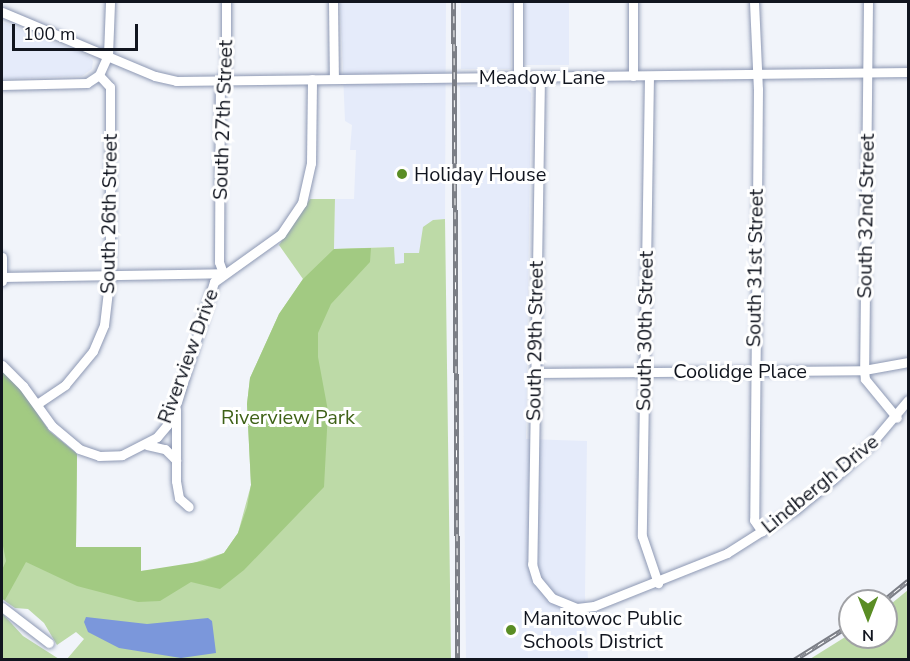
<!DOCTYPE html>
<html>
<head>
<meta charset="utf-8">
<style>
  body { margin:0 }
  #map { position:relative; width:910px; height:661px; overflow:hidden; background:#f1f4fa; font-family:"Nunito Sans",sans-serif }
  div>[style] { position:absolute }
  [style*='--x'] { left:calc(var(--x)*1px); top:calc(var(--y)*1px); width:calc(var(--w)*1px); rotate:calc(var(--a)*1deg) }
  .built>* { inset:0; background:#e5ebfa; transform-origin:0 0 }
  .green>* { inset:0; background:#bddaa7 }
  .forest>* { inset:0; background:#a2ca82 }
  .water>* { inset:0; background:#7b97db }
  .roads { filter:drop-shadow(0 0 2px #8d98b3) drop-shadow(0 0 2px #8d98b3) }
  .minor>* { height:9px; margin:-4.5px; padding:0 4.5px; transform-origin:4.5px; border-radius:4.5px; background:#fff }
  .rail>* { height:4.5px; margin-top:-2.25px; transform-origin:0; background:repeating-linear-gradient(90deg,#fff 0 7px,#7b7e86 0 14px); box-sizing:border-box; border-block:2px solid #7b7e86 }
  .dots>* { width:16px; height:16px; translate:-50% -50%; box-sizing:border-box; border:3px solid #fff; border-radius:50% }
  span { translate:-50% -50%; white-space:nowrap; text-align:center; line-height:1.15; -webkit-text-stroke:6px #fff; paint-order:stroke }
  .street-label { font-size:20px; color:#11151f }
  .poi-label { font-size:20px; color:#11151f }
  .left { translate:0 -50%; text-align:left }
  .park-label { font-size:20px; color:#3e6117 }
  .frame { position:absolute; inset:0; border:3px solid #11151f; pointer-events:none }
  .north { position:absolute; left:838px; top:589px; width:60px; height:60px; box-sizing:border-box; background:#fff; border:2px solid #a0a1a5; border-radius:50%; rotate:180deg; font-size:16px; font-weight:700; line-height:24px; text-align:center; color:#11151f }
  .north::after { content:''; display:block; margin:auto; width:21px; height:27px; background:#5a8d24; clip-path:polygon(50% 0,100% 100%,50% 72%,0 100%) }
  .scale { position:absolute; left:12px; top:24px; width:126px; height:27px; box-sizing:border-box; border:3px solid #11151f; border-top:0; padding-left:8px; font-size:18px; line-height:21px; white-space:nowrap; color:#11151f; -webkit-text-stroke:4px #fff; paint-order:stroke }
</style>
</head>
<body>
<div id="map">
  <div class="built">
    <i style="clip-path:polygon(340px 2px,446px 2px,445px 219px,433px 220px,419px 253px,404px 264px,394px 264px,393px 247px,334px 249px,335px 199px,354px 199px,356px 150px,350px 150px,352px 125px,345px 121px)"></i>
    <i style="left:461px;top:2px;width:50px;height:67px"></i>
    <i style="left:525px;top:2px;width:44px;height:63px"></i>
    <i style="clip-path:polygon(2px 22px,88px 56px,93px 61px,92px 69px,82px 76px,2px 79px)"></i>
    <i style="clip-path:polygon(523px 85px,531px 93px,526px 439px,587px 441px,585px 595px,588px 659px,466px 659px,460px 86px)"></i>
  </div>
  <div class="green">
    <i style="clip-path:polygon(310px 199px,335px 199px,334px 249px,394px 247px,395px 264px,404px 263px,404px 253px,419px 253px,423px 227px,433px 220px,445px 219px,451px 659px,67px 659px,84px 639px,76px 632px,57px 645px,44px 623px,28px 609px,15px 608px,2px 599px,2px 371px,18px 385px,49px 431px,77px 454px,76px 547px,141px 547px,141px 571px,178px 568px,224px 553px,238px 533px,251px 485px,247px 404px,250px 378px,279px 314px,303px 279px,279px 245px)"></i>
    <i style="clip-path:polygon(908px 590px,908px 659px,810px 659px,850px 634px,886px 637px,886px 608px)"></i>
    <i style="clip-path:polygon(2px 613px,23px 636px,59px 659px,2px 659px)"></i>
  </div>
  <div class="forest">
    <i style="clip-path:polygon(371px 248px,370px 262px,331px 304px,318px 333px,318px 357px,328px 411px,324px 487px,244px 570px,220px 589px,191px 582px,160px 601px,138px 602px,77px 586px,26px 562px,5px 600px,2px 599px,2px 570px,6px 561px,2px 541px,2px 371px,18px 385px,49px 431px,77px 454px,76px 547px,141px 547px,141px 571px,204px 561px,224px 553px,238px 533px,247px 507px,251px 485px,247px 404px,250px 378px,279px 314px,303px 279px,334px 249px)"></i>
  </div>
  <div class="water">
    <i style="clip-path:polygon(86px 617px,147px 624px,208px 618px,212px 621px,216px 653px,181px 658px,119px 648px,88px 632px,84px 622px)"></i>
  </div>
  <div class="roads">
    <div class="minor">
      <i style="--x:333;--y:2;--w:77;--a:89.3"></i>
      <i style="--x:754;--y:2;--w:87;--a:87.4"></i>
      <i style="--x:758;--y:89;--w:431;--a:90.5"></i>
      <i style="--x:754;--y:520;--w:14;--a:56"></i>
      <i style="--x:868;--y:2;--w:368;--a:90.6"></i>
      <i style="--x:864;--y:370;--w:9;--a:84"></i>
      <i style="--x:865;--y:379;--w:50;--a:50.6"></i>
      <i style="--x:2;--y:12;--w:166;--a:22.7"></i>
      <i style="--x:155;--y:76;--w:22;--a:13"></i>
      <i style="--x:176;--y:81;--w:732;--a:-0.7"></i>
      <i style="--x:633;--y:76;--w:74;--a:-90"></i>
      <i style="--x:649;--y:76;--w:460;--a:90.9"></i>
      <i style="--x:642;--y:536;--w:50;--a:71.2"></i>
      <i style="--x:518;--y:77;--w:75;--a:-90"></i>
      <i style="--x:540;--y:77;--w:487;--a:90.9"></i>
      <i style="--x:532;--y:564;--w:17;--a:73"></i>
      <i style="--x:537;--y:580;--w:23;--a:50"></i>
      <i style="--x:552;--y:598;--w:27;--a:22"></i>
      <i style="--x:577;--y:608;--w:17;--a:-7"></i>
      <i style="--x:594;--y:606;--w:143;--a:-21.7"></i>
      <i style="--x:727;--y:553;--w:82;--a:-32.5"></i>
      <i style="--x:796;--y:509;--w:48;--a:-39"></i>
      <i style="--x:833;--y:479;--w:52;--a:-42.6"></i>
      <i style="--x:871;--y:444;--w:57;--a:-49.9"></i>
      <i style="--x:2;--y:85;--w:85;--a:-1.3"></i>
      <i style="--x:87;--y:83;--w:14;--a:-34"></i>
      <i style="--x:2;--y:257;--w:24;--a:90"></i>
      <i style="--x:2;--y:277;--w:221;--a:-1"></i>
      <i style="--x:223;--y:273;--w:12;--a:-110"></i>
      <i style="--x:219;--y:262;--w:171;--a:-89.7"></i>
      <i style="--x:220;--y:91;--w:25;--a:-76"></i>
      <i style="--x:226;--y:67;--w:65;--a:-90"></i>
      <i style="--x:2;--y:365;--w:30;--a:45"></i>
      <i style="--x:23;--y:386;--w:49;--a:54.1"></i>
      <i style="--x:52;--y:426;--w:35;--a:40"></i>
      <i style="--x:79;--y:449;--w:21;--a:19"></i>
      <i style="--x:99;--y:456;--w:23;--a:-2"></i>
      <i style="--x:122;--y:455;--w:39;--a:-27"></i>
      <i style="--x:157;--y:437;--w:16;--a:-50"></i>
      <i style="--x:167;--y:425;--w:25;--a:-67"></i>
      <i style="--x:177;--y:402;--w:126;--a:-72.9"></i>
      <i style="--x:214;--y:282;--w:82;--a:-35.6"></i>
      <i style="--x:281;--y:234;--w:37;--a:-56"></i>
      <i style="--x:302;--y:203;--w:41;--a:-77.3"></i>
      <i style="--x:311;--y:163;--w:84;--a:-89.3"></i>
      <i style="--x:535;--y:373;--w:329;--a:-0.5"></i>
      <i style="--x:864;--y:370;--w:45;--a:-10.3"></i>
      <i style="--x:37;--y:404;--w:34;--a:-34"></i>
      <i style="--x:65;--y:385;--w:44;--a:-50.5"></i>
      <i style="--x:93;--y:351;--w:28;--a:-67"></i>
      <i style="--x:104;--y:325;--w:51;--a:-83.3"></i>
      <i style="--x:110;--y:274;--w:187;--a:-90"></i>
      <i style="--x:110;--y:87;--w:16;--a:-133"></i>
      <i style="--x:99;--y:75;--w:22;--a:-66"></i>
      <i style="--x:108;--y:55;--w:53;--a:-87.8"></i>
      <i style="--x:176;--y:409;--w:72;--a:90"></i>
      <i style="--x:176;--y:481;--w:17;--a:80"></i>
      <i style="--x:179;--y:498;--w:13;--a:42"></i>
      <i style="--x:147;--y:445;--w:18;--a:13"></i>
      <i style="--x:165;--y:449;--w:16;--a:45"></i>
      <i style="--x:2;--y:607;--w:59;--a:37.5"></i>
    </div>
  </div>
  <div class="rail">
    <i style="--x:454;--y:2;--w:658;--a:89.65"></i>
    <i style="--x:883;--y:601;--w:32;--a:-39"></i>
    <i style="--x:794;--y:660;--w:66;--a:-32"></i>
  </div>
  <div class="dots">
    <i style="left:402px;top:174px;background:#5a8d24"></i>
    <i style="left:511px;top:630px;background:#5a8d24"></i>
  </div>
  <div class="street-label">
    <span style="left:542px;top:77px">Meadow Lane</span>
    <span style="left:223px;top:120px;rotate:-88deg">South 27th Street</span>
    <span style="left:109px;top:214px;rotate:-89deg">South 26th Street</span>
    <span style="left:866px;top:216px;rotate:-89deg">South 32nd Street</span>
    <span style="left:755px;top:268px;rotate:-89deg">South 31st Street</span>
    <span style="left:645px;top:331px;rotate:-89deg">South 30th Street</span>
    <span style="left:535px;top:341px;rotate:-89deg">South 29th Street</span>
    <span style="left:188px;top:356px;rotate:-70deg">Riverview Drive</span>
    <span style="left:740px;top:371px">Coolidge Place</span>
    <span style="left:820px;top:484px;rotate:-39deg">Lindbergh Drive</span>
  </div>
  <div class="poi-label">
    <span class="left" style="left:414px;top:174px">Holiday House</span>
    <span class="left" style="left:523px;top:630px">Manitowoc Public<br>Schools District</span>
  </div>
  <div class="park-label">
    <span style="left:288px;top:417px">Riverview Park</span>
  </div>
  <div class="frame"></div>
  <div class="north">N</div>
  <div class="scale">100 m</div>
</div>
</body>
</html>
